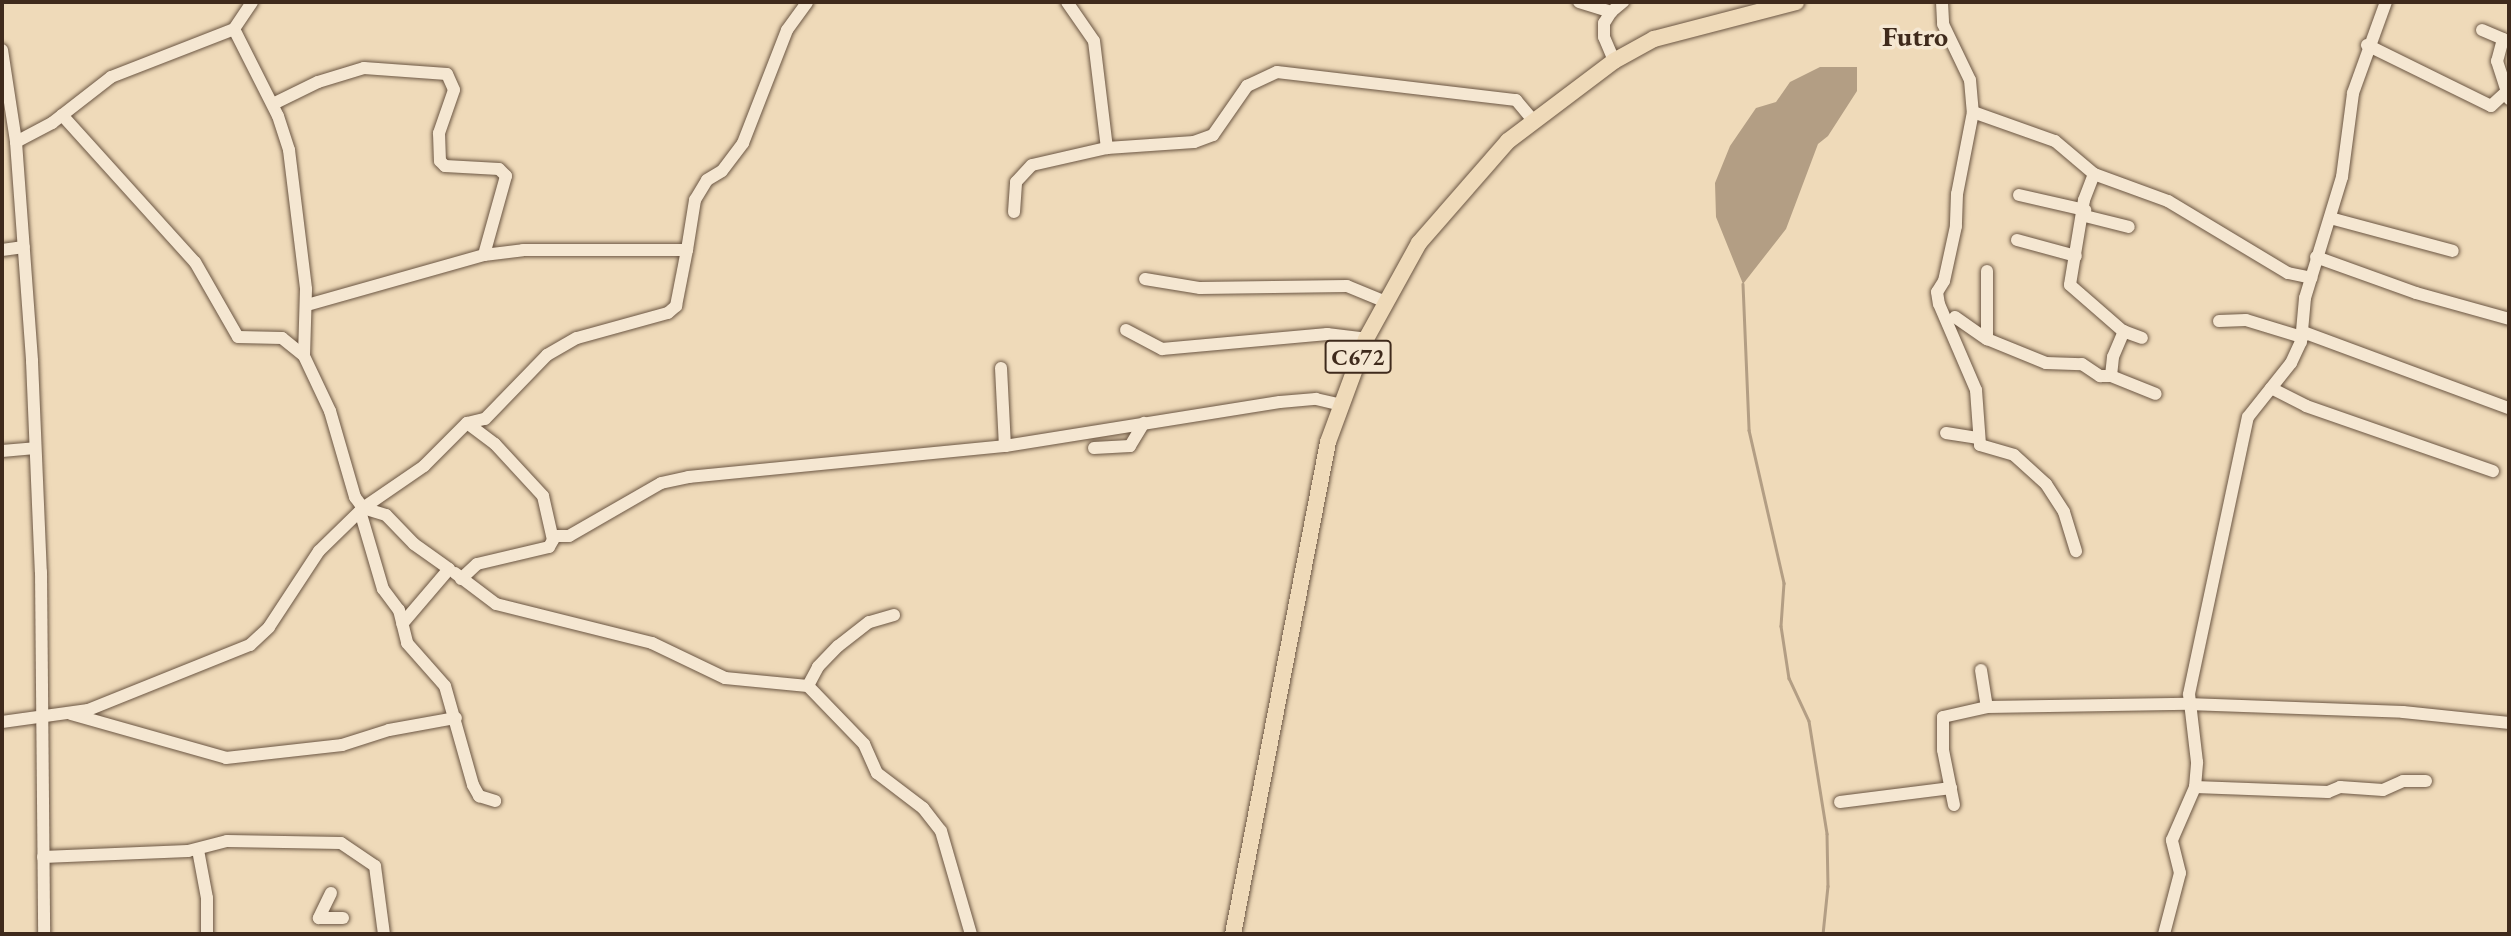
<!DOCTYPE html>
<html>
<head>
<meta charset="utf-8">
<style>
  body { margin:0 }
  #map { position:relative; width:2511px; height:936px; overflow:hidden; background:#efdab9; font-family:"EB Garamond",serif }
  div>[style] { position:absolute }
  [style*='--x'] { left:calc(var(--x)*1px); top:calc(var(--y)*1px); width:calc(var(--w)*1px); rotate:calc(var(--a)*1deg) }
  .water>* { inset:0; background:#b39e84 }
  .stream>* { height:2.5px; margin:-1.25px; padding:0 1.25px; transform-origin:1.25px; border-radius:1.25px; background:#b39e84 }
  .roads { filter:drop-shadow(0 0 2px #6b5643) drop-shadow(0 0 2px #6b5643) }
  .minor>* { height:12px; margin:-6px; padding:0 6px; transform-origin:6px; border-radius:6px; background:#f5e7d2 }
  .major>* { height:16px; margin:-8px; padding:0 8px; transform-origin:8px; border-radius:8px; background:#efdab9 }
  span { translate:-50% -50%; white-space:nowrap; text-align:center; line-height:1.15; -webkit-text-stroke:7px #f5e7d2; paint-order:stroke }
  .shield-label span { padding:2px 5px; background:#f5e7d2; border:2px solid; border-radius:5px; -webkit-text-stroke-width:0 }
  .shield-label { font-size:23px; color:#3f2a1c; font-weight:700 }
  .quarter-label { font-size:28px; color:#3f2a1c; font-weight:700 }
  .frame { position:absolute; inset:0; border:4px solid #3f2a1c; pointer-events:none }
</style>
</head>
<body>
<div id="map">
  <div class="water">
    <i style="clip-path:polygon(1820px 67px,1857px 67px,1857px 91px,1828px 136px,1818px 144px,1786px 229px,1743px 284px,1716px 217px,1715px 183px,1730px 146px,1756px 108px,1776px 102px,1790px 82px)"></i>
  </div>
  <div class="stream">
    <i style="--x:1743;--y:284;--w:146;--a:87.6"></i>
    <i style="--x:1749;--y:430;--w:157;--a:77.1"></i>
    <i style="--x:1784;--y:583;--w:43;--a:94"></i>
    <i style="--x:1781;--y:626;--w:53;--a:81.3"></i>
    <i style="--x:1789;--y:678;--w:47;--a:65.1"></i>
    <i style="--x:1809;--y:721;--w:114;--a:80.9"></i>
    <i style="--x:1827;--y:834;--w:52;--a:88.9"></i>
    <i style="--x:1828;--y:886;--w:48;--a:95.9"></i>
  </div>
  <div class="roads">
    <div class="minor">
      <i style="--x:1067;--y:2;--w:47;--a:55.3"></i>
      <i style="--x:1094;--y:41;--w:108;--a:83.1"></i>
      <i style="--x:1107;--y:148;--w:87;--a:-3.9"></i>
      <i style="--x:1194;--y:142;--w:20;--a:-20"></i>
      <i style="--x:1213;--y:135;--w:60;--a:-55.2"></i>
      <i style="--x:1247;--y:86;--w:33;--a:-25"></i>
      <i style="--x:1277;--y:72;--w:241;--a:6.7"></i>
      <i style="--x:1516;--y:100;--w:25;--a:50"></i>
      <i style="--x:1579;--y:2;--w:34;--a:17"></i>
      <i style="--x:1611;--y:12;--w:13;--a:122"></i>
      <i style="--x:1604;--y:23;--w:14;--a:90"></i>
      <i style="--x:1604;--y:37;--w:26;--a:67"></i>
      <i style="--x:1942;--y:2;--w:22;--a:87"></i>
      <i style="--x:1943;--y:24;--w:62;--a:64.3"></i>
      <i style="--x:1970;--y:80;--w:32;--a:85"></i>
      <i style="--x:1973;--y:112;--w:84;--a:101"></i>
      <i style="--x:1957;--y:194;--w:32;--a:92"></i>
      <i style="--x:1956;--y:226;--w:56;--a:102.3"></i>
      <i style="--x:1944;--y:281;--w:13;--a:122"></i>
      <i style="--x:1937;--y:292;--w:12;--a:81"></i>
      <i style="--x:1939;--y:304;--w:94;--a:66.7"></i>
      <i style="--x:1976;--y:390;--w:55;--a:85.8"></i>
      <i style="--x:1980;--y:445;--w:35;--a:16"></i>
      <i style="--x:2014;--y:455;--w:43;--a:42.2"></i>
      <i style="--x:2046;--y:484;--w:33;--a:57"></i>
      <i style="--x:2064;--y:512;--w:41;--a:72.9"></i>
      <i style="--x:1611;--y:12;--w:16;--a:-40"></i>
      <i style="--x:234;--y:29;--w:97;--a:63.2"></i>
      <i style="--x:278;--y:116;--w:36;--a:72"></i>
      <i style="--x:289;--y:150;--w:140;--a:83"></i>
      <i style="--x:306;--y:289;--w:67;--a:91.7"></i>
      <i style="--x:304;--y:356;--w:61;--a:64.7"></i>
      <i style="--x:330;--y:411;--w:90;--a:73.8"></i>
      <i style="--x:355;--y:497;--w:14;--a:54"></i>
      <i style="--x:363;--y:508;--w:24;--a:17"></i>
      <i style="--x:386;--y:515;--w:40;--a:46"></i>
      <i style="--x:414;--y:544;--w:43;--a:35.5"></i>
      <i style="--x:449;--y:569;--w:72;--a:130.5"></i>
      <i style="--x:2482;--y:30;--w:23;--a:23"></i>
      <i style="--x:2503;--y:39;--w:23;--a:105"></i>
      <i style="--x:2497;--y:61;--w:40;--a:72"></i>
      <i style="--x:2367;--y:45;--w:138;--a:26.2"></i>
      <i style="--x:2491;--y:106;--w:19;--a:-43"></i>
      <i style="--x:2;--y:50;--w:93;--a:81.3"></i>
      <i style="--x:16;--y:142;--w:220;--a:85.8"></i>
      <i style="--x:32;--y:361;--w:211;--a:87.6"></i>
      <i style="--x:41;--y:572;--w:362;--a:89.5"></i>
      <i style="--x:273;--y:104;--w:50;--a:-26.1"></i>
      <i style="--x:318;--y:82;--w:48;--a:-16.9"></i>
      <i style="--x:364;--y:68;--w:83;--a:4.1"></i>
      <i style="--x:447;--y:74;--w:17;--a:66"></i>
      <i style="--x:454;--y:90;--w:46;--a:109.2"></i>
      <i style="--x:439;--y:133;--w:28;--a:88"></i>
      <i style="--x:440;--y:161;--w:7;--a:45"></i>
      <i style="--x:445;--y:166;--w:54;--a:3.2"></i>
      <i style="--x:499;--y:169;--w:10;--a:45"></i>
      <i style="--x:506;--y:176;--w:82;--a:105.6"></i>
      <i style="--x:1973;--y:112;--w:87;--a:19.5"></i>
      <i style="--x:2055;--y:141;--w:51;--a:40.2"></i>
      <i style="--x:2094;--y:174;--w:79;--a:20"></i>
      <i style="--x:2168;--y:201;--w:140;--a:31"></i>
      <i style="--x:2288;--y:273;--w:24;--a:12"></i>
      <i style="--x:62;--y:115;--w:198;--a:47.9"></i>
      <i style="--x:195;--y:262;--w:86;--a:60.2"></i>
      <i style="--x:238;--y:337;--w:44;--a:1.3"></i>
      <i style="--x:282;--y:338;--w:28;--a:39"></i>
      <i style="--x:16;--y:142;--w:41;--a:-27.8"></i>
      <i style="--x:52;--y:123;--w:75;--a:-37.9"></i>
      <i style="--x:111;--y:77;--w:132;--a:-21.3"></i>
      <i style="--x:234;--y:29;--w:32;--a:-56"></i>
      <i style="--x:2094;--y:174;--w:28;--a:111"></i>
      <i style="--x:2084;--y:200;--w:86;--a:99.4"></i>
      <i style="--x:2070;--y:285;--w:70;--a:41"></i>
      <i style="--x:2123;--y:331;--w:20;--a:20"></i>
      <i style="--x:2019;--y:195;--w:68;--a:12.8"></i>
      <i style="--x:1014;--y:212;--w:30;--a:-86"></i>
      <i style="--x:1016;--y:182;--w:23;--a:-47"></i>
      <i style="--x:1032;--y:165;--w:77;--a:-12.8"></i>
      <i style="--x:2085;--y:216;--w:45;--a:14"></i>
      <i style="--x:2330;--y:218;--w:127;--a:15"></i>
      <i style="--x:2017;--y:240;--w:61;--a:15.2"></i>
      <i style="--x:2;--y:250;--w:22;--a:-8"></i>
      <i style="--x:2316;--y:257;--w:106;--a:19.8"></i>
      <i style="--x:2416;--y:293;--w:97;--a:15.6"></i>
      <i style="--x:1987;--y:271;--w:68;--a:90"></i>
      <i style="--x:1145;--y:279;--w:56;--a:9.3"></i>
      <i style="--x:1200;--y:288;--w:147;--a:-0.8"></i>
      <i style="--x:1347;--y:286;--w:42;--a:22.3"></i>
      <i style="--x:307;--y:305;--w:184;--a:-15.8"></i>
      <i style="--x:484;--y:255;--w:39;--a:-7"></i>
      <i style="--x:523;--y:250;--w:164;--a:0"></i>
      <i style="--x:687;--y:250;--w:51;--a:-80.9"></i>
      <i style="--x:695;--y:200;--w:23;--a:-59"></i>
      <i style="--x:707;--y:180;--w:17;--a:-31"></i>
      <i style="--x:722;--y:171;--w:35;--a:-53"></i>
      <i style="--x:743;--y:143;--w:121;--a:-68.7"></i>
      <i style="--x:787;--y:30;--w:34;--a:-54"></i>
      <i style="--x:1955;--y:317;--w:39;--a:35"></i>
      <i style="--x:1987;--y:339;--w:64;--a:22.1"></i>
      <i style="--x:2046;--y:363;--w:36;--a:2"></i>
      <i style="--x:2082;--y:364;--w:22;--a:34"></i>
      <i style="--x:2100;--y:376;--w:11;--a:0"></i>
      <i style="--x:2219;--y:321;--w:27;--a:-2"></i>
      <i style="--x:2246;--y:320;--w:59;--a:16.9"></i>
      <i style="--x:1126;--y:330;--w:41;--a:27.8"></i>
      <i style="--x:1162;--y:349;--w:166;--a:-5.2"></i>
      <i style="--x:1327;--y:334;--w:39;--a:7"></i>
      <i style="--x:2124;--y:331;--w:28;--a:113"></i>
      <i style="--x:2113;--y:357;--w:19;--a:96"></i>
      <i style="--x:2111;--y:376;--w:48;--a:21.8"></i>
      <i style="--x:2303;--y:332;--w:220;--a:20.3"></i>
      <i style="--x:1001;--y:368;--w:78;--a:87.1"></i>
      <i style="--x:1005;--y:446;--w:278;--a:-9.1"></i>
      <i style="--x:1280;--y:402;--w:36;--a:-5"></i>
      <i style="--x:1316;--y:399;--w:26;--a:13"></i>
      <i style="--x:2271;--y:388;--w:39;--a:27"></i>
      <i style="--x:2306;--y:406;--w:198;--a:19.2"></i>
      <i style="--x:467;--y:423;--w:18;--a:-13"></i>
      <i style="--x:485;--y:419;--w:89;--a:-45.9"></i>
      <i style="--x:547;--y:355;--w:34;--a:-30"></i>
      <i style="--x:577;--y:338;--w:94;--a:-15.4"></i>
      <i style="--x:668;--y:313;--w:11;--a:-41"></i>
      <i style="--x:676;--y:306;--w:57;--a:-78.9"></i>
      <i style="--x:1946;--y:433;--w:33;--a:9"></i>
      <i style="--x:1094;--y:448;--w:36;--a:-3"></i>
      <i style="--x:1130;--y:446;--w:27;--a:-59"></i>
      <i style="--x:2;--y:451;--w:33;--a:-5"></i>
      <i style="--x:360;--y:511;--w:81;--a:73.6"></i>
      <i style="--x:383;--y:589;--w:26;--a:53"></i>
      <i style="--x:399;--y:610;--w:34;--a:76"></i>
      <i style="--x:407;--y:643;--w:57;--a:48.5"></i>
      <i style="--x:445;--y:686;--w:103;--a:74.2"></i>
      <i style="--x:473;--y:785;--w:13;--a:61"></i>
      <i style="--x:479;--y:796;--w:17;--a:17"></i>
      <i style="--x:553;--y:536;--w:16;--a:0"></i>
      <i style="--x:569;--y:536;--w:106;--a:-29.9"></i>
      <i style="--x:661;--y:483;--w:29;--a:-12"></i>
      <i style="--x:689;--y:477;--w:318;--a:-5.6"></i>
      <i style="--x:455;--y:573;--w:51;--a:37.1"></i>
      <i style="--x:496;--y:604;--w:161;--a:14"></i>
      <i style="--x:652;--y:643;--w:81;--a:25.6"></i>
      <i style="--x:725;--y:678;--w:83;--a:5.5"></i>
      <i style="--x:894;--y:615;--w:26;--a:164"></i>
      <i style="--x:869;--y:622;--w:39;--a:142"></i>
      <i style="--x:838;--y:646;--w:29;--a:134"></i>
      <i style="--x:818;--y:667;--w:21;--a:118"></i>
      <i style="--x:808;--y:686;--w:81;--a:46"></i>
      <i style="--x:864;--y:744;--w:32;--a:66"></i>
      <i style="--x:877;--y:773;--w:58;--a:37.3"></i>
      <i style="--x:923;--y:808;--w:29;--a:52"></i>
      <i style="--x:941;--y:831;--w:107;--a:73.8"></i>
      <i style="--x:1981;--y:670;--w:37;--a:81"></i>
      <i style="--x:71;--y:714;--w:161;--a:15.8"></i>
      <i style="--x:226;--y:758;--w:117;--a:-6.4"></i>
      <i style="--x:342;--y:745;--w:49;--a:-17.7"></i>
      <i style="--x:389;--y:730;--w:68;--a:-10.2"></i>
      <i style="--x:2;--y:722;--w:87;--a:-7.9"></i>
      <i style="--x:88;--y:710;--w:175;--a:-21.9"></i>
      <i style="--x:250;--y:645;--w:26;--a:-43"></i>
      <i style="--x:269;--y:627;--w:91;--a:-56.7"></i>
      <i style="--x:319;--y:551;--w:62;--a:-44.3"></i>
      <i style="--x:363;--y:508;--w:74;--a:-34.5"></i>
      <i style="--x:424;--y:466;--w:61;--a:-45"></i>
      <i style="--x:467;--y:423;--w:35;--a:37"></i>
      <i style="--x:495;--y:444;--w:71;--a:47.3"></i>
      <i style="--x:543;--y:496;--w:45;--a:77.2"></i>
      <i style="--x:553;--y:540;--w:8;--a:120"></i>
      <i style="--x:549;--y:547;--w:74;--a:166.7"></i>
      <i style="--x:477;--y:564;--w:22;--a:137"></i>
      <i style="--x:2195;--y:787;--w:133;--a:2.2"></i>
      <i style="--x:2328;--y:792;--w:13;--a:-23"></i>
      <i style="--x:2340;--y:787;--w:43;--a:4"></i>
      <i style="--x:2383;--y:790;--w:22;--a:-24"></i>
      <i style="--x:2403;--y:781;--w:23;--a:0"></i>
      <i style="--x:1840;--y:802;--w:112;--a:-7.2"></i>
      <i style="--x:1954;--y:805;--w:56;--a:-101.3"></i>
      <i style="--x:1943;--y:750;--w:33;--a:-90"></i>
      <i style="--x:1943;--y:717;--w:45;--a:-12.8"></i>
      <i style="--x:1987;--y:707;--w:201;--a:-0.9"></i>
      <i style="--x:2188;--y:704;--w:215;--a:2.1"></i>
      <i style="--x:2403;--y:712;--w:107;--a:5.9"></i>
      <i style="--x:198;--y:850;--w:49;--a:79.4"></i>
      <i style="--x:207;--y:898;--w:36;--a:90"></i>
      <i style="--x:43;--y:857;--w:145;--a:-2.4"></i>
      <i style="--x:188;--y:851;--w:40;--a:-14.4"></i>
      <i style="--x:227;--y:841;--w:114;--a:1"></i>
      <i style="--x:341;--y:843;--w:41;--a:34.1"></i>
      <i style="--x:375;--y:866;--w:69;--a:82.5"></i>
      <i style="--x:331;--y:893;--w:28;--a:116"></i>
      <i style="--x:319;--y:918;--w:24;--a:0"></i>
      <i style="--x:2164;--y:934;--w:63;--a:-75.3"></i>
      <i style="--x:2180;--y:873;--w:34;--a:-104"></i>
      <i style="--x:2172;--y:840;--w:58;--a:-66.5"></i>
      <i style="--x:2195;--y:787;--w:25;--a:-85"></i>
      <i style="--x:2197;--y:762;--w:68;--a:-96.7"></i>
      <i style="--x:2189;--y:694;--w:283;--a:-78"></i>
      <i style="--x:2248;--y:417;--w:69;--a:-51.5"></i>
      <i style="--x:2291;--y:363;--w:23;--a:-65"></i>
      <i style="--x:2301;--y:342;--w:44;--a:-84.8"></i>
      <i style="--x:2305;--y:298;--w:127;--a:-73"></i>
      <i style="--x:2342;--y:177;--w:85;--a:-82.5"></i>
      <i style="--x:2353;--y:93;--w:97;--a:-70.1"></i>
    </div>
    <div class="major">
      <i style="--x:1233;--y:934;--w:501;--a:-79.07"></i>
      <i style="--x:1328;--y:442;--w:110;--a:-69.7"></i>
      <i style="--x:1366;--y:339;--w:110;--a:-61.1"></i>
      <i style="--x:1419;--y:243;--w:135;--a:-48.9"></i>
      <i style="--x:1508;--y:141;--w:133;--a:-37"></i>
      <i style="--x:1614;--y:61;--w:46;--a:-28.8"></i>
      <i style="--x:1654;--y:39;--w:147;--a:-14.6"></i>
    </div>
  </div>
  <div class="shield-label">
    <span style="left:1358px;top:357px">C672</span>
  </div>
  <div class="quarter-label">
    <span style="left:1915px;top:36px">Futro</span>
  </div>
  <div class="frame"></div>
</div>
</body>
</html>
